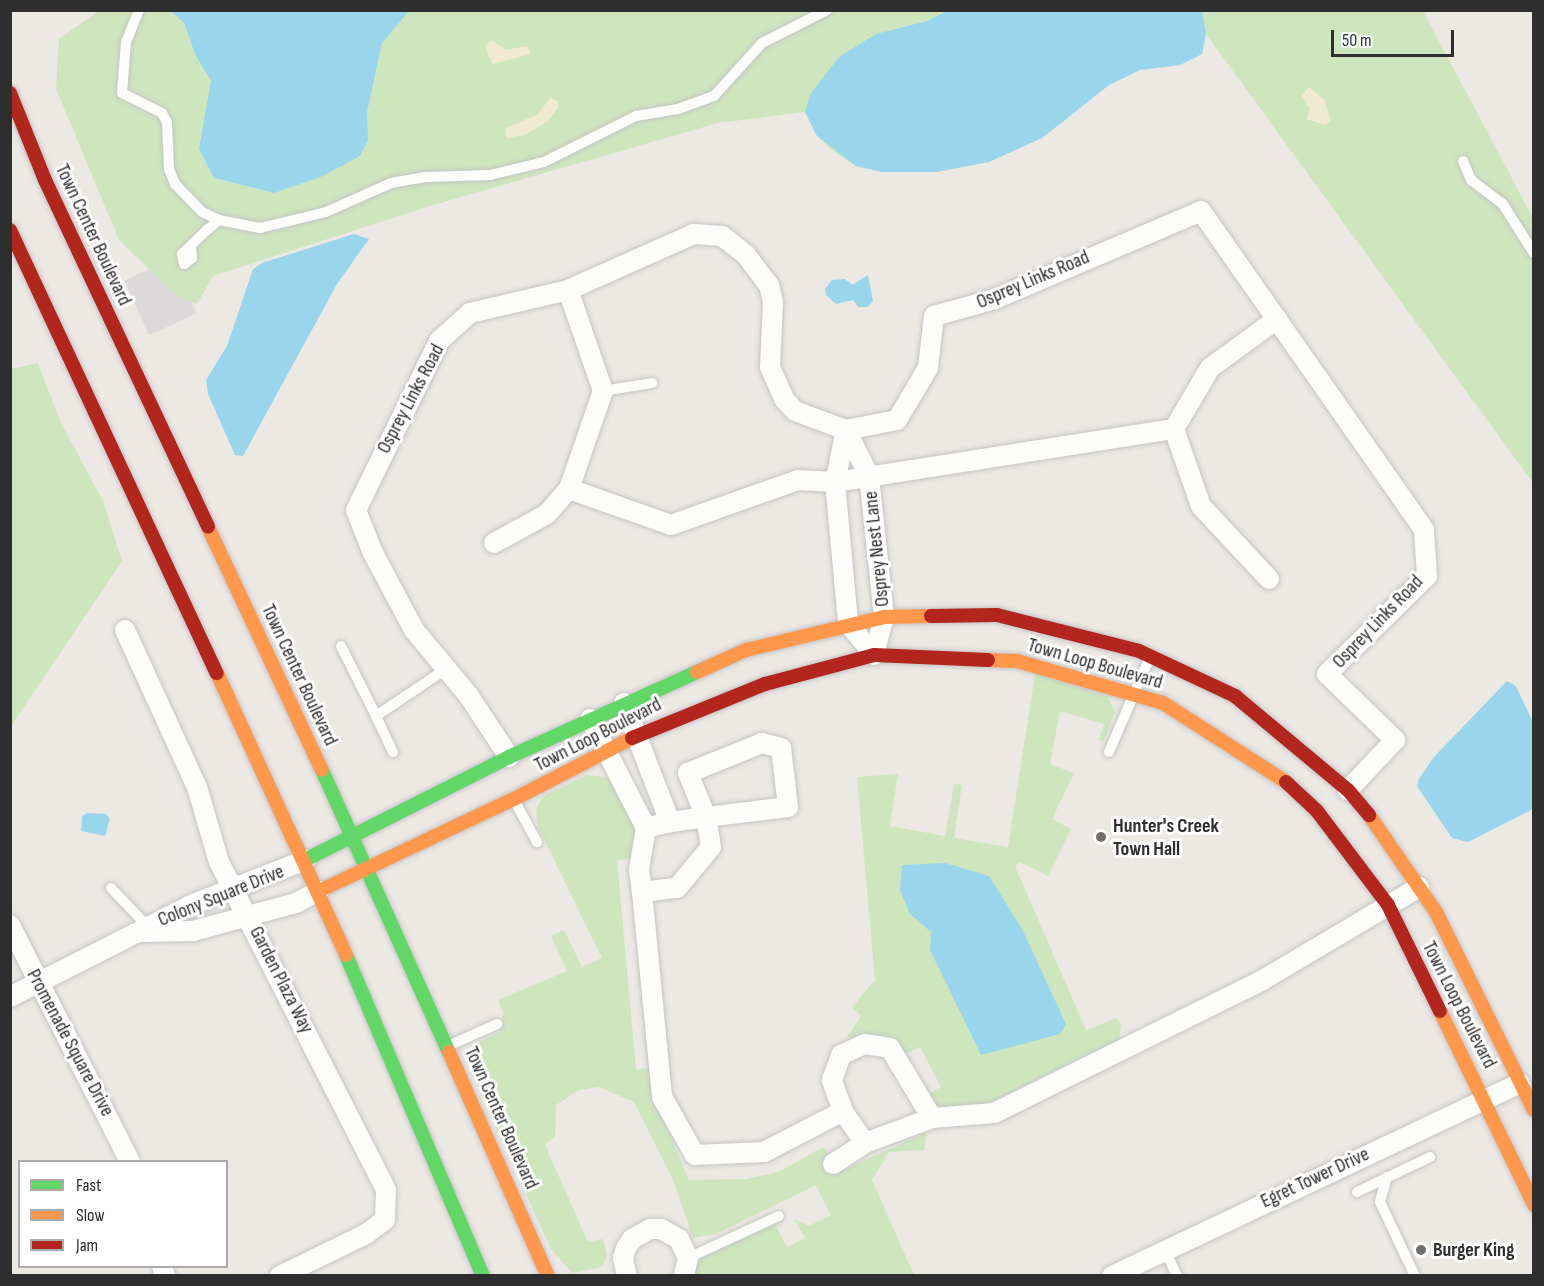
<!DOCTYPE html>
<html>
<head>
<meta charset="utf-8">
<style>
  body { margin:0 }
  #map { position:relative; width:1544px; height:1286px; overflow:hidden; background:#ece8e4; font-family:"Sofia Sans Condensed",sans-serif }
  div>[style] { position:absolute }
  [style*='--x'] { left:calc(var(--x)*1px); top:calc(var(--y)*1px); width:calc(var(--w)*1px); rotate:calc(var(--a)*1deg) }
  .industrial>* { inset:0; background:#dcd9db; transform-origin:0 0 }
  .green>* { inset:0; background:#cee6be }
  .sand>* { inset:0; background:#f0ead3 }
  .water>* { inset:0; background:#99d6ec }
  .roads { filter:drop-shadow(0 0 2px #c5c4c5) drop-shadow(0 0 2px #c5c4c5) }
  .lane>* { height:10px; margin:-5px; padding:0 5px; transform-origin:5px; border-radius:5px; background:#fcfcfb }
  .street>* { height:20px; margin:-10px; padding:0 10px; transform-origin:10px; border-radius:10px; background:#fcfcfb }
  .fast>* { height:14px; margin:-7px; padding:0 7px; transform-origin:7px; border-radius:7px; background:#63d668 }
  .slow>* { height:14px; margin:-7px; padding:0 7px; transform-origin:7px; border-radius:7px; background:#ff974d }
  .jam>* { height:14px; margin:-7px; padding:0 7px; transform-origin:7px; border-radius:7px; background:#b3261e }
  .dots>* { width:16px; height:16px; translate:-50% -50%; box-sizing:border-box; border:3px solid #fff; border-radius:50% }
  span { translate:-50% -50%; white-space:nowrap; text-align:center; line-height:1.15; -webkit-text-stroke:6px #fff; paint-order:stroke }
  .street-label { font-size:20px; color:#2e2e2e }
  .poi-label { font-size:20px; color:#2e2e2e; font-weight:700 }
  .left { translate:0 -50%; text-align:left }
  .frame { position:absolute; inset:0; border:12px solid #2e2e2e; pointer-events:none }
  .legend { position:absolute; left:18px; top:1160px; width:210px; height:108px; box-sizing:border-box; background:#fff; border:2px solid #ababab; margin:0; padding:8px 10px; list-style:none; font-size:18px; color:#2e2e2e }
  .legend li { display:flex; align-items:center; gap:12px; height:30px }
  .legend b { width:30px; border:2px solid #ababab }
  .scale { position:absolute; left:1331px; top:30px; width:123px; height:27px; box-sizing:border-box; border:3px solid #2e2e2e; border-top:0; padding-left:8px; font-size:18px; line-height:21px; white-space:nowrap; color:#2e2e2e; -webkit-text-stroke:4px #fff; paint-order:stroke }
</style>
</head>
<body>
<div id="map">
  <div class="industrial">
    <i style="left:172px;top:259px;width:60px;height:52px;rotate:66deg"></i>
  </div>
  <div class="green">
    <i style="clip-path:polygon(99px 11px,1423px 11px,1533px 218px,1533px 483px,1206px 34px,1202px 54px,1180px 65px,1140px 70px,1109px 85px,1042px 138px,989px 162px,936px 172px,882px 172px,856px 166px,833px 151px,817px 136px,805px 112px,718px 123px,430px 206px,213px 276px,197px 304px,178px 297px,119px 240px,56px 89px,59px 39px)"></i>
    <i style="clip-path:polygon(38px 363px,60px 421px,103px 501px,122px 561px,11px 726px,11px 369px)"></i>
    <i style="clip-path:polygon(1035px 674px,1107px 696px,1115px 711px,1104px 741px,1099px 740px,1104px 724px,1060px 711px,1050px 764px,1074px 773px,1052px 819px,1071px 829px,1048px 876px,1020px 862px,1015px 866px,1086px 1030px,1117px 1018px,1121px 1025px,1119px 1040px,982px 1106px,934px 1109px,928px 1094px,941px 1087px,920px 1047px,905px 1054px,896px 1041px,865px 1035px,846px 1038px,861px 1016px,852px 1007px,875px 980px,857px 777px,898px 774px,890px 826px,945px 836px,954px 784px,962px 785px,954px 838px,1008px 847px)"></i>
    <i style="clip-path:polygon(587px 775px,606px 777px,621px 788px,634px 814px,637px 839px,633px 858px,617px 861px,636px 1069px,650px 1068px,652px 1093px,689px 1180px,746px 1179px,778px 1172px,824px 1147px,839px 1172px,927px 1132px,924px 1150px,889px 1152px,872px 1180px,914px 1275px,689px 1275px,702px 1255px,774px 1222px,787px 1247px,805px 1238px,794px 1219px,809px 1226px,831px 1215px,816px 1185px,716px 1234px,693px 1238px,673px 1180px,634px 1102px,599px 1087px,579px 1090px,556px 1105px,555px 1136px,545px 1145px,588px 1242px,603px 1239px,607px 1255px,603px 1267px,572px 1273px,551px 1249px,470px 1071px,472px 1046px,500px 1032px,503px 1013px,498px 1000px,567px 971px,551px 936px,564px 930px,582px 967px,602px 958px,538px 827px,536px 809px,543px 796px)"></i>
  </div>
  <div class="sand">
    <i style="clip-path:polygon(491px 40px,506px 50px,527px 46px,531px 54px,492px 64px,485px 47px)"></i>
    <i style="clip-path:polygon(1309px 87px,1324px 100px,1331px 120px,1326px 125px,1306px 119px,1310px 109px,1302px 96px)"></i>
    <i style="clip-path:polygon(550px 98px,558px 102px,558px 108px,548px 121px,525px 135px,506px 138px,506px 128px,538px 114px)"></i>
  </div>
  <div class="water">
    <i style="clip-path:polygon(1111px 10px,1202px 11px,1206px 34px,1202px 54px,1180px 65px,1140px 70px,1109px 85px,1042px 138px,989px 162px,936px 172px,882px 172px,856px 166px,817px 136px,805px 112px,811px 93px,839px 57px,876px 34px,927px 21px,947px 11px)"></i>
    <i style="clip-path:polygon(171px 11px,409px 11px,382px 43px,367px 112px,368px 140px,360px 156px,323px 176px,274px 193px,214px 178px,199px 149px,211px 81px,195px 54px,184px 23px)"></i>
    <i style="clip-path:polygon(354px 234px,369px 239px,337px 284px,243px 456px,235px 455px,208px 394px,206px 380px,227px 346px,253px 269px,262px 263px)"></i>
    <i style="clip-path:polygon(868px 275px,873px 301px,868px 307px,858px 307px,853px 300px,836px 304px,826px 295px,825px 289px,832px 280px,845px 279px,852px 285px)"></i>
    <i style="clip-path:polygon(1507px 681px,1516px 686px,1533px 722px,1533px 809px,1468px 842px,1452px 838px,1417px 786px,1419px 779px,1433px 758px)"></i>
    <i style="clip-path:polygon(88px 813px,106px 814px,110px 819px,105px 836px,81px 831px,82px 816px)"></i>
    <i style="clip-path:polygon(945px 863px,989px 876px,1022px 929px,1066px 1024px,1060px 1034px,981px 1055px,930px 950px,931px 932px,910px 914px,900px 890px,902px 865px)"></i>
  </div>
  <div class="roads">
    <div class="lane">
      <i style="--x:139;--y:10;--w:35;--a:112"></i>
      <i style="--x:126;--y:42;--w:51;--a:94.5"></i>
      <i style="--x:122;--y:93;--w:45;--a:26.6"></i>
      <i style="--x:162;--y:113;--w:11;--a:63"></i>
      <i style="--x:167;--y:123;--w:46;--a:87.5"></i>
      <i style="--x:169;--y:169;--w:16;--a:68"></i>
      <i style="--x:175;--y:184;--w:39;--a:46"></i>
      <i style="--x:202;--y:212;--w:19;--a:25"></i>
      <i style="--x:1463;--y:161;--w:21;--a:67"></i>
      <i style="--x:1471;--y:180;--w:39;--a:37"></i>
      <i style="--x:1502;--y:203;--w:59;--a:57.4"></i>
      <i style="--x:191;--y:246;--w:12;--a:85"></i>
      <i style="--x:192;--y:258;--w:10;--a:143"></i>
      <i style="--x:184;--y:264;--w:10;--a:-101"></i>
      <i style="--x:182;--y:254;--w:35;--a:-44"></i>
      <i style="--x:207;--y:230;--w:16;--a:-40"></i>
      <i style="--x:219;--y:220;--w:42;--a:11"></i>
      <i style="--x:260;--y:228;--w:68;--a:-13.6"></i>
      <i style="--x:326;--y:212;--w:71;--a:-24"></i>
      <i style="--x:391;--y:183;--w:36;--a:-10"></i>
      <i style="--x:426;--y:177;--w:64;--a:-1.8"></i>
      <i style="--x:490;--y:175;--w:56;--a:-13.5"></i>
      <i style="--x:544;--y:162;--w:103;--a:-26.6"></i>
      <i style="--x:636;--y:116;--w:43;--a:-9.5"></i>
      <i style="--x:678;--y:109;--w:38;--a:-20"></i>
      <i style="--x:714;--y:96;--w:72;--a:-47.8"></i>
      <i style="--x:762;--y:43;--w:73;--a:-26.9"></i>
      <i style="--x:603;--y:391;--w:50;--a:-9.3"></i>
      <i style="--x:341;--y:646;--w:78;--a:63.4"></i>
      <i style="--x:376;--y:716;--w:84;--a:-33.9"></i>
      <i style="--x:376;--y:716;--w:40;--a:65"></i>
      <i style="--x:1109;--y:752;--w:103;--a:-66.7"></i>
      <i style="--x:514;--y:800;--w:48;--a:61.3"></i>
      <i style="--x:111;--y:888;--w:54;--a:46.5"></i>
      <i style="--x:448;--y:1046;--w:54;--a:-24.2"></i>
      <i style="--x:1387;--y:1177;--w:26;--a:106"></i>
      <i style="--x:1380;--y:1202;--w:82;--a:64.7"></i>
      <i style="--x:1357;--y:1192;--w:81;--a:-25.6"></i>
      <i style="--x:1165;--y:1250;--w:29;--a:65"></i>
      <i style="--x:688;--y:1258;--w:100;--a:-24.8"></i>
    </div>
    <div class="street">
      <i style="--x:846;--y:430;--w:53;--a:101.9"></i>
      <i style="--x:835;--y:482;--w:142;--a:84.7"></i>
      <i style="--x:848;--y:623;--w:41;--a:50.9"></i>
      <i style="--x:846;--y:430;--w:51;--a:63.4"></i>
      <i style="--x:869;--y:476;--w:142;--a:83.9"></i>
      <i style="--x:884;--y:617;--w:39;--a:105"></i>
      <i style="--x:569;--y:489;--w:108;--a:19.4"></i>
      <i style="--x:671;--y:525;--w:135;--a:-19.5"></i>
      <i style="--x:798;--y:480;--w:37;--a:3"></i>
      <i style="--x:835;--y:482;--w:343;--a:-8.9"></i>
      <i style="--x:494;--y:543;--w:60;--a:-28.7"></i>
      <i style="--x:547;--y:514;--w:33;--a:-49"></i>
      <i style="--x:569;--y:489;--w:104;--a:-70.9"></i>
      <i style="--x:603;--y:391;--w:107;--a:-109.1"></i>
      <i style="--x:1269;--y:579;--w:100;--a:-133"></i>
      <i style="--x:1201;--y:506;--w:82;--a:-109.3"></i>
      <i style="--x:1174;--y:429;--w:71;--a:-59.5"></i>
      <i style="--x:1210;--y:368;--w:83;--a:-36.2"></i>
      <i style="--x:125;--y:630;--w:173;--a:65.4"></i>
      <i style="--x:197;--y:787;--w:78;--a:73.7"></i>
      <i style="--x:219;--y:862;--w:368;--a:63"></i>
      <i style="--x:386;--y:1190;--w:30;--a:92"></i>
      <i style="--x:385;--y:1220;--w:24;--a:144"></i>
      <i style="--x:366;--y:1234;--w:96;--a:154"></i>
      <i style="--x:624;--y:703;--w:128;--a:68.9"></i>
      <i style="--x:590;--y:719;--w:123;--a:62.8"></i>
      <i style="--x:646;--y:828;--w:42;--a:99.7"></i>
      <i style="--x:639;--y:869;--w:23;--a:83"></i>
      <i style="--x:642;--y:892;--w:35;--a:-7"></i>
      <i style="--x:677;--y:888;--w:53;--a:-50.3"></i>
      <i style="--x:711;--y:847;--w:30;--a:-99"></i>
      <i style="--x:706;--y:817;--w:48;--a:-112.2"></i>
      <i style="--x:688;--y:773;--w:80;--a:-22.1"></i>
      <i style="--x:762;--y:743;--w:20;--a:15"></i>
      <i style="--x:781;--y:748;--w:59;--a:83.2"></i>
      <i style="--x:788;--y:807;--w:83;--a:173"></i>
      <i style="--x:706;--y:817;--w:36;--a:172"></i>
      <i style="--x:670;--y:822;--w:25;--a:166"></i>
      <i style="--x:509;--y:757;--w:73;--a:-123.3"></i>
      <i style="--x:469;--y:696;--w:86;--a:-129.8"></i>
      <i style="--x:414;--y:630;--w:87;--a:-118"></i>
      <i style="--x:373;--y:553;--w:46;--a:-111.6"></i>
      <i style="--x:356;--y:510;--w:188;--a:-63.8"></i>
      <i style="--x:439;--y:341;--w:42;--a:-42.1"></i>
      <i style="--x:470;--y:313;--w:101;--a:-13.2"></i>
      <i style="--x:568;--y:290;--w:138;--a:-24"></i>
      <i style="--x:694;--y:234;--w:28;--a:4"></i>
      <i style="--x:722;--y:236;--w:31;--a:38"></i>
      <i style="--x:746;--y:255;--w:38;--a:53"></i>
      <i style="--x:769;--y:285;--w:18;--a:77"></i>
      <i style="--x:773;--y:303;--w:64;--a:92.7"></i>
      <i style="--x:770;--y:367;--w:35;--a:66"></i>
      <i style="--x:784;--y:399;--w:16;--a:47"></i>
      <i style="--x:795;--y:411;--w:54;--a:20.4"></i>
      <i style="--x:846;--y:430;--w:52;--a:-11.1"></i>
      <i style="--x:897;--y:420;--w:61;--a:-59.2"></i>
      <i style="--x:928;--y:368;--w:52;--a:-83.4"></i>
      <i style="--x:934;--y:316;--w:63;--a:-15.6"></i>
      <i style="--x:995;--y:299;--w:224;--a:-23.1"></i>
      <i style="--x:1201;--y:211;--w:389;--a:55"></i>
      <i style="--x:1424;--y:530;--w:46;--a:86.3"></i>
      <i style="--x:1427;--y:576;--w:140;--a:135.6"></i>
      <i style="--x:1327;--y:674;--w:95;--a:44.1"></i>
      <i style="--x:1395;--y:740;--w:69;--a:133.2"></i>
      <i style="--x:642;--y:892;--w:206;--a:84.4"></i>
      <i style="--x:662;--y:1097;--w:67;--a:60.4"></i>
      <i style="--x:695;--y:1155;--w:69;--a:-2.5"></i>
      <i style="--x:764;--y:1152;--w:89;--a:-27.4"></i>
      <i style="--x:10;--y:925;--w:266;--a:63.1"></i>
      <i style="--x:142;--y:932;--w:51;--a:-1.1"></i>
      <i style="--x:193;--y:931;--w:107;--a:-15.2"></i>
      <i style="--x:296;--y:903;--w:26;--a:-28"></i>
      <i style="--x:10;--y:997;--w:203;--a:-26.9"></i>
      <i style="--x:191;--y:905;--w:123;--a:-21.5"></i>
      <i style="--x:865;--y:1143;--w:39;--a:-125"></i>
      <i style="--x:843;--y:1111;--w:33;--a:-110"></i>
      <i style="--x:832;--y:1080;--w:27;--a:-70"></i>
      <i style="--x:841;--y:1055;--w:26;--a:-25"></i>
      <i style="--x:865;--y:1044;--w:25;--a:9"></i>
      <i style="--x:890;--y:1048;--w:82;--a:59"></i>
      <i style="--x:833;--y:1164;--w:38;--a:-33"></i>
      <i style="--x:865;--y:1143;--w:72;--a:-20.5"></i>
      <i style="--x:932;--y:1118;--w:62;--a:-4.6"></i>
      <i style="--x:994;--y:1113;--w:298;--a:-26.3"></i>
      <i style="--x:1261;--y:981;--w:184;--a:-30.7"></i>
      <i style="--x:162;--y:1266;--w:10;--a:73"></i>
      <i style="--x:627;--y:1276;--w:18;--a:-103"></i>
      <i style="--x:623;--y:1258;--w:10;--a:-73"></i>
      <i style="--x:626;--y:1248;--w:11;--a:-56"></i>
      <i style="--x:632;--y:1239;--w:21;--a:-29"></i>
      <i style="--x:650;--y:1229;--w:11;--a:0"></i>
      <i style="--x:661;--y:1229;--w:21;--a:29"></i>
      <i style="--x:679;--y:1239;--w:21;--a:65"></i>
      <i style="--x:688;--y:1258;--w:18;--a:103"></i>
      <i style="--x:1112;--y:1276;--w:451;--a:-25.3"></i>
    </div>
    <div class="fast">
      <i style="--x:322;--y:770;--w:309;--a:65.8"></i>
      <i style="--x:305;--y:860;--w:229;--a:-26.8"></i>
      <i style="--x:509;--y:757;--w:206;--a:-24.3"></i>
      <i style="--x:346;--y:955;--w:349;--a:66.9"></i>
    </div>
    <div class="slow">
      <i style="--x:208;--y:527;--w:268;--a:64.9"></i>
      <i style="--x:988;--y:660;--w:29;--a:2"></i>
      <i style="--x:1017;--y:661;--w:152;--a:16"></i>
      <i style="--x:1163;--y:703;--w:146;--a:32.7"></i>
      <i style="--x:697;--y:672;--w:54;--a:-24.2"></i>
      <i style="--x:746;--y:650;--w:142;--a:-13.4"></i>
      <i style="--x:884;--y:617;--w:47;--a:-1.2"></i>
      <i style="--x:217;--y:673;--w:310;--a:65.4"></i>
      <i style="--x:1369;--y:815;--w:118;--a:55.4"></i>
      <i style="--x:1436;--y:912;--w:221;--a:63.7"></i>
      <i style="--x:319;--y:891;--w:216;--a:-25.3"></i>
      <i style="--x:514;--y:799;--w:133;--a:-27.3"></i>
      <i style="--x:1440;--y:1011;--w:216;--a:64.1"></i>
      <i style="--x:449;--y:1052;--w:245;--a:66.2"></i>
    </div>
    <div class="jam">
      <i style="--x:10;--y:93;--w:94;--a:68.1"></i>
      <i style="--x:45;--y:180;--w:383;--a:64.8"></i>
      <i style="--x:10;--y:230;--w:489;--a:65"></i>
      <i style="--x:931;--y:616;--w:66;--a:-0.9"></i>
      <i style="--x:997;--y:615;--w:146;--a:14.2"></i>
      <i style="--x:1139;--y:651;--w:106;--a:25.1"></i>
      <i style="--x:1235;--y:696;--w:147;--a:39.8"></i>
      <i style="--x:1348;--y:790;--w:33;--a:50"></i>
      <i style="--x:632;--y:738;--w:144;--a:-22.1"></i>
      <i style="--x:765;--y:684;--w:113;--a:-14.9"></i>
      <i style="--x:874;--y:655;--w:114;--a:2.5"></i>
      <i style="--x:1286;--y:782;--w:42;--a:43.1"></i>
      <i style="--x:1317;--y:811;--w:118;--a:52.9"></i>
      <i style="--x:1388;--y:905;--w:118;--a:63.9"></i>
    </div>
  </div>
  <div class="dots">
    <i style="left:1101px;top:837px;background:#706f6e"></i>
    <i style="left:1421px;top:1250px;background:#706f6e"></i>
  </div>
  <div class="street-label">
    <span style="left:93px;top:235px;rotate:65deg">Town Center Boulevard</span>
    <span style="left:1033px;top:280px;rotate:-23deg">Osprey Links Road</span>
    <span style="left:411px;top:399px;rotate:-62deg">Osprey Links Road</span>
    <span style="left:877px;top:549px;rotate:-96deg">Osprey Nest Lane</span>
    <span style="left:1378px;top:622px;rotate:-46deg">Osprey Links Road</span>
    <span style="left:1095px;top:664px;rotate:16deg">Town Loop Boulevard</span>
    <span style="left:299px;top:675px;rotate:65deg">Town Center Boulevard</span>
    <span style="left:598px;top:735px;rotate:-27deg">Town Loop Boulevard</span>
    <span style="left:221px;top:896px;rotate:-22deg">Colony Square Drive</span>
    <span style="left:281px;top:980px;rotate:63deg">Garden Plaza Way</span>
    <span style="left:1459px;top:1005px;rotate:63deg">Town Loop Boulevard</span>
    <span style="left:70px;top:1043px;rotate:62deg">Promenade Square Drive</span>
    <span style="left:501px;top:1118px;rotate:66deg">Town Center Boulevard</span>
    <span style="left:1315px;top:1178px;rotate:-25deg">Egret Tower Drive</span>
  </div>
  <div class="poi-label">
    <span class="left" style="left:1113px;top:838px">Hunter's Creek<br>Town Hall</span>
    <span class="left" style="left:1433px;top:1250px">Burger King</span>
  </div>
  <div class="frame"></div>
  <ul class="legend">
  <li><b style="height:8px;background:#63d668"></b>Fast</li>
  <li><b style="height:8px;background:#ff974d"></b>Slow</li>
  <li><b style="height:8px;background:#b3261e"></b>Jam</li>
  </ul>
  <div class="scale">50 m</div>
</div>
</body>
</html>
